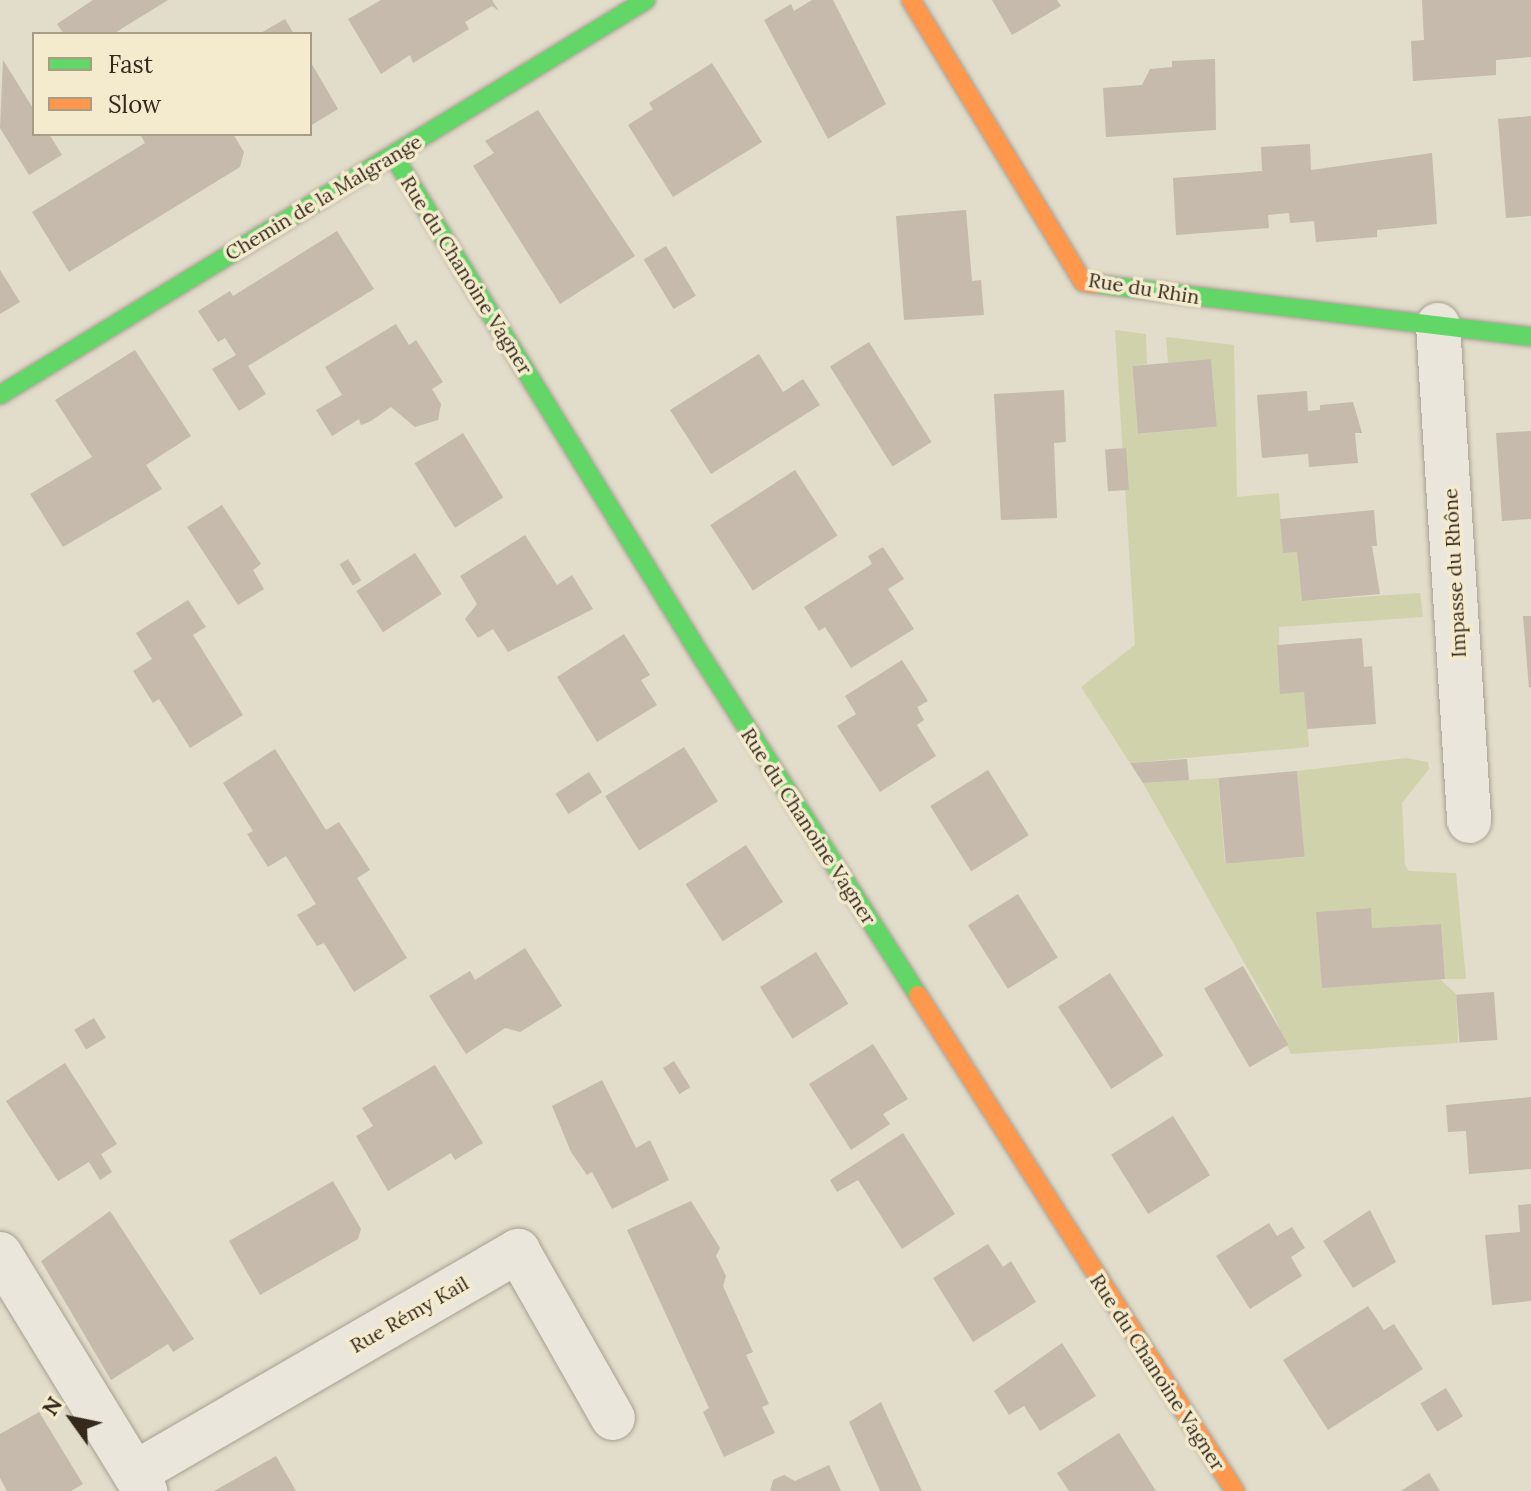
<!DOCTYPE html>
<html>
<head>
<meta charset="utf-8">
<style>
  body { margin:0 }
  #map { position:relative; width:1531px; height:1491px; overflow:hidden; background:#e2dcca; font-family:Lora,serif }
  div>[style] { position:absolute }
  [style*='--x'] { left:calc(var(--x)*1px); top:calc(var(--y)*1px); width:calc(var(--w)*1px); rotate:calc(var(--a)*1deg) }
  .green>* { inset:0; background:#d0d2ac }
  .building>* { inset:0; background:#c5baab; transform-origin:0 0 }
  .roads { filter:drop-shadow(0 0 2px #a7a093) drop-shadow(0 0 2px #a7a093) }
  .street>* { height:44px; margin:-22px; padding:0 22px; transform-origin:22px; border-radius:22px; background:#eae6db }
  .fast>* { height:18px; margin:-9px; padding:0 9px; transform-origin:9px; border-radius:9px; background:#63d668 }
  .slow>* { height:18px; margin:-9px; padding:0 9px; transform-origin:9px; border-radius:9px; background:#ff974d }
  span { translate:-50% -50%; white-space:nowrap; text-align:center; line-height:1.15; -webkit-text-stroke:7px #f4ebce; paint-order:stroke }
  .street-label { font-size:20px; color:#34291c }
  .legend { position:absolute; left:32px; top:32px; width:280px; height:104px; box-sizing:border-box; background:#f4ebce; border:2px solid #a79d87; margin:0; padding:10px 14px; list-style:none; font-size:24px; color:#34291c }
  .legend li { display:flex; align-items:center; gap:16px; height:40px }
  .legend b { width:40px; border:2px solid #a79d87 }
  .north { position:absolute; left:32px; top:1379px; width:80px; height:80px; -webkit-text-stroke:6px #f4ebce; paint-order:stroke; rotate:303deg; font-size:22px; font-weight:700; line-height:32px; text-align:center; color:#34291c }
  .north::after { content:''; display:block; margin:auto; width:28px; height:36px; background:#34291c; clip-path:polygon(50% 0,100% 100%,50% 72%,0 100%) }
</style>
</head>
<body>
<div id="map">
  <div class="green">
    <i style="clip-path:polygon(1115px 330px,1146px 334px,1147px 364px,1132px 366px,1139px 434px,1217px 427px,1211px 359px,1168px 363px,1166px 337px,1234px 345px,1237px 497px,1279px 493px,1283px 553px,1297px 552px,1302px 601px,1420px 593px,1423px 617px,1279px 627px,1280px 693px,1304px 692px,1309px 747px,1130px 763px,1081px 687px,1135px 645px)"></i>
    <i style="clip-path:polygon(1406px 758px,1428px 762px,1429px 769px,1402px 803px,1405px 865px,1409px 871px,1456px 873px,1466px 979px,1445px 979px,1441px 924px,1372px 928px,1371px 908px,1317px 912px,1322px 987px,1440px 979px,1456px 994px,1458px 1043px,1291px 1054px,1271px 1010px,1143px 783px,1218px 778px,1225px 863px,1294px 858px,1304px 857px,1297px 771px)"></i>
  </div>
  <div class="building">
    <i style="clip-path:polygon(93px 0,168px 0,113px 34px,64px 34px,57px 24px)"></i>
    <i style="clip-path:polygon(381px 0,492px 0,499px 11px,492px 6px,465px 22px,469px 29px,413px 63px,410px 55px,381px 74px,348px 19px)"></i>
    <i style="clip-path:polygon(812px 0,833px 0,886px 104px,828px 139px,764px 20px,791px 4px,794px 11px)"></i>
    <i style="clip-path:polygon(992px 0,1057px 0,1061px 6px,1012px 35px)"></i>
    <i style="clip-path:polygon(1422px 0,1531px 0,1531px 57px,1496px 60px,1496px 75px,1413px 81px,1411px 41px,1424px 40px)"></i>
    <i style="clip-path:polygon(285px 19px,294px 34px,259px 34px)"></i>
    <i style="clip-path:polygon(1215px 59px,1216px 130px,1106px 137px,1103px 88px,1142px 85px,1150px 69px,1172px 67px,1172px 61px)"></i>
    <i style="clip-path:polygon(3px 60px,34px 110px,34px 134px,49px 134px,62px 155px,29px 175px,0 128px)"></i>
    <i style="clip-path:polygon(310px 61px,338px 109px,310px 126px)"></i>
    <i style="clip-path:polygon(712px 63px,762px 142px,673px 197px,628px 125px,653px 109px,649px 103px)"></i>
    <i style="clip-path:polygon(538px 110px,635px 256px,560px 304px,473px 166px,494px 153px,485px 141px)"></i>
    <i style="clip-path:polygon(1531px 116px,1531px 216px,1506px 218px,1498px 119px)"></i>
    <i style="clip-path:polygon(140px 134px,233px 134px,244px 152px,240px 167px,69px 272px,32px 212px,145px 143px)"></i>
    <i style="clip-path:polygon(1310px 144px,1311px 170px,1432px 153px,1437px 224px,1377px 230px,1377px 237px,1316px 242px,1314px 221px,1290px 223px,1289px 213px,1268px 215px,1269px 228px,1176px 235px,1173px 178px,1262px 171px,1261px 147px)"></i>
    <i style="clip-path:polygon(966px 210px,972px 281px,981px 280px,984px 315px,904px 320px,896px 216px)"></i>
    <i style="clip-path:polygon(337px 231px,374px 289px,248px 366px,266px 394px,239px 411px,212px 369px,236px 355px,225px 338px,218px 342px,198px 311px,230px 291px,233px 296px)"></i>
    <i style="left:666px;top:246px;width:58px;height:26px;rotate:59deg"></i>
    <i style="clip-path:polygon(0 270px,20px 302px,0 314px)"></i>
    <i style="clip-path:polygon(396px 324px,409px 345px,416px 340px,443px 382px,432px 389px,441px 404px,438px 420px,415px 427px,391px 407px,371px 421px,361px 425px,359px 419px,332px 436px,316px 410px,342px 395px,325px 367px)"></i>
    <i style="left:869px;top:342px;width:118px;height:46px;rotate:58deg"></i>
    <i style="clip-path:polygon(135px 350px,191px 436px,146px 465px,162px 489px,63px 547px,30px 494px,92px 457px,55px 400px)"></i>
    <i style="clip-path:polygon(759px 354px,783px 392px,803px 379px,820px 405px,711px 474px,670px 410px)"></i>
    <i style="left:1211px;top:359px;width:68px;height:79px;rotate:85deg"></i>
    <i style="clip-path:polygon(1064px 390px,1066px 442px,1054px 443px,1057px 518px,1001px 520px,994px 394px)"></i>
    <i style="clip-path:polygon(1307px 391px,1308px 411px,1320px 410px,1320px 405px,1353px 402px,1362px 433px,1355px 433px,1358px 463px,1309px 467px,1308px 454px,1262px 458px,1257px 395px)"></i>
    <i style="clip-path:polygon(1531px 431px,1531px 519px,1502px 521px,1496px 433px)"></i>
    <i style="left:463px;top:433px;width:76px;height:57px;rotate:58deg"></i>
    <i style="left:1126px;top:448px;width:42px;height:21px;rotate:86deg"></i>
    <i style="left:795px;top:470px;width:78px;height:101px;rotate:57deg"></i>
    <i style="clip-path:polygon(222px 505px,261px 564px,253px 570px,264px 589px,238px 605px,187px 527px)"></i>
    <i style="clip-path:polygon(1374px 510px,1377px 546px,1372px 546px,1380px 594px,1302px 601px,1297px 552px,1283px 553px,1280px 519px)"></i>
    <i style="clip-path:polygon(525px 535px,557px 585px,572px 575px,593px 609px,508px 652px,493px 629px,478px 638px,465px 619px,477px 604px,460px 576px)"></i>
    <i style="clip-path:polygon(883px 547px,904px 579px,888px 589px,914px 629px,851px 668px,825px 627px,819px 631px,804px 607px,872px 564px,868px 556px)"></i>
    <i style="left:415px;top:553px;width:49px;height:70px;rotate:57deg"></i>
    <i style="left:348px;top:559px;width:25px;height:10px;rotate:58deg"></i>
    <i style="clip-path:polygon(188px 600px,206px 627px,193px 635px,243px 715px,190px 748px,159px 699px,153px 703px,133px 671px,152px 659px,136px 633px)"></i>
    <i style="clip-path:polygon(1523px 616px,1531px 616px,1531px 687px,1529px 688px)"></i>
    <i style="clip-path:polygon(624px 634px,650px 675px,641px 680px,657px 705px,597px 742px,557px 677px)"></i>
    <i style="clip-path:polygon(1362px 638px,1364px 667px,1372px 666px,1376px 724px,1307px 729px,1304px 692px,1280px 694px,1277px 645px)"></i>
    <i style="clip-path:polygon(902px 660px,928px 701px,917px 707px,924px 720px,917px 725px,936px 756px,880px 792px,837px 726px,856px 714px,845px 696px)"></i>
    <i style="left:684px;top:747px;width:64px;height:93px;rotate:58deg"></i>
    <i style="clip-path:polygon(275px 749px,326px 830px,339px 822px,354px 845px,370px 870px,357px 878px,407px 958px,354px 992px,324px 943px,317px 946px,297px 915px,316px 904px,286px 856px,268px 867px,247px 834px,253px 831px,223px 783px)"></i>
    <i style="clip-path:polygon(1187px 759px,1189px 780px,1143px 783px,1130px 763px)"></i>
    <i style="left:988px;top:770px;width:77px;height:68px;rotate:58deg"></i>
    <i style="left:1297px;top:771px;width:86px;height:79px;rotate:85deg"></i>
    <i style="left:589px;top:772px;width:24px;height:40px;rotate:57deg"></i>
    <i style="left:746px;top:845px;width:68px;height:72px;rotate:57deg"></i>
    <i style="left:1018px;top:894px;width:75px;height:59px;rotate:58deg"></i>
    <i style="clip-path:polygon(1371px 908px,1372px 928px,1441px 924px,1445px 979px,1322px 988px,1316px 912px)"></i>
    <i style="clip-path:polygon(525px 948px,562px 1006px,520px 1032px,505px 1028px,466px 1054px,429px 996px,470px 971px,475px 980px)"></i>
    <i style="left:816px;top:952px;width:61px;height:66px;rotate:58deg"></i>
    <i style="left:1243px;top:966px;width:91px;height:45px;rotate:60deg"></i>
    <i style="left:1110px;top:973px;width:98px;height:62px;rotate:57deg"></i>
    <i style="left:1494px;top:992px;width:48px;height:38px;rotate:86deg"></i>
    <i style="left:94px;top:1018px;width:23px;height:23px;rotate:59deg"></i>
    <i style="clip-path:polygon(873px 1044px,908px 1099px,883px 1114px,890px 1124px,851px 1150px,809px 1084px)"></i>
    <i style="left:674px;top:1061px;width:31px;height:13px;rotate:58deg"></i>
    <i style="clip-path:polygon(65px 1063px,117px 1144px,101px 1154px,112px 1172px,100px 1180px,89px 1162px,58px 1181px,6px 1101px)"></i>
    <i style="clip-path:polygon(435px 1065px,483px 1143px,455px 1160px,451px 1153px,388px 1191px,356px 1136px,373px 1126px,362px 1108px)"></i>
    <i style="clip-path:polygon(602px 1080px,636px 1148px,650px 1140px,669px 1180px,612px 1209px,592px 1172px,587px 1175px,571px 1152px,552px 1106px)"></i>
    <i style="clip-path:polygon(1531px 1097px,1531px 1169px,1469px 1174px,1466px 1131px,1448px 1132px,1446px 1105px)"></i>
    <i style="left:1173px;top:1116px;width:70px;height:73px;rotate:58deg"></i>
    <i style="clip-path:polygon(903px 1133px,955px 1214px,902px 1249px,858px 1180px,837px 1192px,830px 1180px)"></i>
    <i style="clip-path:polygon(333px 1181px,361px 1229px,358px 1239px,260px 1295px,229px 1241px)"></i>
    <i style="clip-path:polygon(691px 1201px,720px 1248px,716px 1256px,726px 1276px,723px 1286px,753px 1352px,746px 1355px,769px 1404px,762px 1407px,775px 1433px,724px 1457px,703px 1412px,709px 1408px,627px 1230px)"></i>
    <i style="clip-path:polygon(1531px 1204px,1531px 1301px,1492px 1305px,1485px 1235px,1520px 1232px,1518px 1205px)"></i>
    <i style="clip-path:polygon(1370px 1210px,1396px 1262px,1353px 1288px,1323px 1241px)"></i>
    <i style="clip-path:polygon(110px 1211px,194px 1339px,173px 1352px,168px 1344px,111px 1380px,41px 1261px)"></i>
    <i style="clip-path:polygon(1269px 1223px,1277px 1236px,1292px 1227px,1305px 1248px,1291px 1257px,1302px 1276px,1250px 1309px,1216px 1256px)"></i>
    <i style="clip-path:polygon(988px 1244px,1003px 1267px,1011px 1261px,1036px 1302px,973px 1342px,933px 1278px)"></i>
    <i style="clip-path:polygon(1368px 1306px,1384px 1330px,1394px 1324px,1423px 1369px,1328px 1430px,1283px 1360px)"></i>
    <i style="clip-path:polygon(1062px 1343px,1096px 1396px,1040px 1431px,1024px 1406px,1009px 1415px,994px 1391px)"></i>
    <i style="left:1446px;top:1388px;width:33px;height:30px;rotate:59deg"></i>
    <i style="clip-path:polygon(881px 1402px,890px 1422px,922px 1491px,880px 1491px,849px 1422px)"></i>
    <i style="clip-path:polygon(39px 1412px,83px 1484px,71px 1491px,7px 1491px,0 1478px,0 1434px)"></i>
    <i style="clip-path:polygon(1119px 1433px,1156px 1491px,1069px 1491px,1057px 1473px)"></i>
    <i style="clip-path:polygon(276px 1456px,296px 1491px,214px 1491px)"></i>
    <i style="clip-path:polygon(829px 1465px,841px 1491px,770px 1491px,773px 1480px,784px 1475px,795px 1481px)"></i>
    <i style="clip-path:polygon(1429px 1473px,1440px 1491px,1401px 1491px)"></i>
  </div>
  <div class="roads">
    <div class="street">
      <i style="--x:1438;--y:325;--w:497;--a:86.4"></i>
      <i style="--x:0;--y:1254;--w:278;--a:58.5"></i>
      <i style="--x:135;--y:1473;--w:443;--a:-30.1"></i>
      <i style="--x:518;--y:1251;--w:192;--a:60.4"></i>
    </div>
    <div class="fast">
      <i style="--x:393;--y:155;--w:592;--a:58.41"></i>
      <i style="--x:703;--y:659;--w:399;--a:57.4"></i>
      <i style="--x:1096;--y:284;--w:438;--a:6.9"></i>
      <i style="--x:0;--y:395;--w:757;--a:-31.44"></i>
    </div>
    <div class="slow">
      <i style="--x:911;--y:0;--w:330;--a:58.6"></i>
      <i style="--x:1083;--y:282;--w:13;--a:9"></i>
      <i style="--x:918;--y:995;--w:589;--a:57.42"></i>
    </div>
  </div>
  <div class="street-label">
    <span style="left:323px;top:197px;rotate:-31deg">Chemin de la Malgrange</span>
    <span style="left:467px;top:275px;rotate:58deg">Rue du Chanoine Vagner</span>
    <span style="left:1144px;top:288px;rotate:9deg">Rue du Rhin</span>
    <span style="left:1454px;top:573px;rotate:-93deg">Impasse du Rhône</span>
    <span style="left:809px;top:826px;rotate:57deg">Rue du Chanoine Vagner</span>
    <span style="left:409px;top:1314px;rotate:-30deg">Rue Rémy Kail</span>
    <span style="left:1158px;top:1372px;rotate:57deg">Rue du Chanoine Vagner</span>
  </div>
  <ul class="legend">
  <li><b style="height:10px;background:#63d668"></b>Fast</li>
  <li><b style="height:10px;background:#ff974d"></b>Slow</li>
  </ul>
  <div class="north">N</div>
</div>
</body>
</html>
